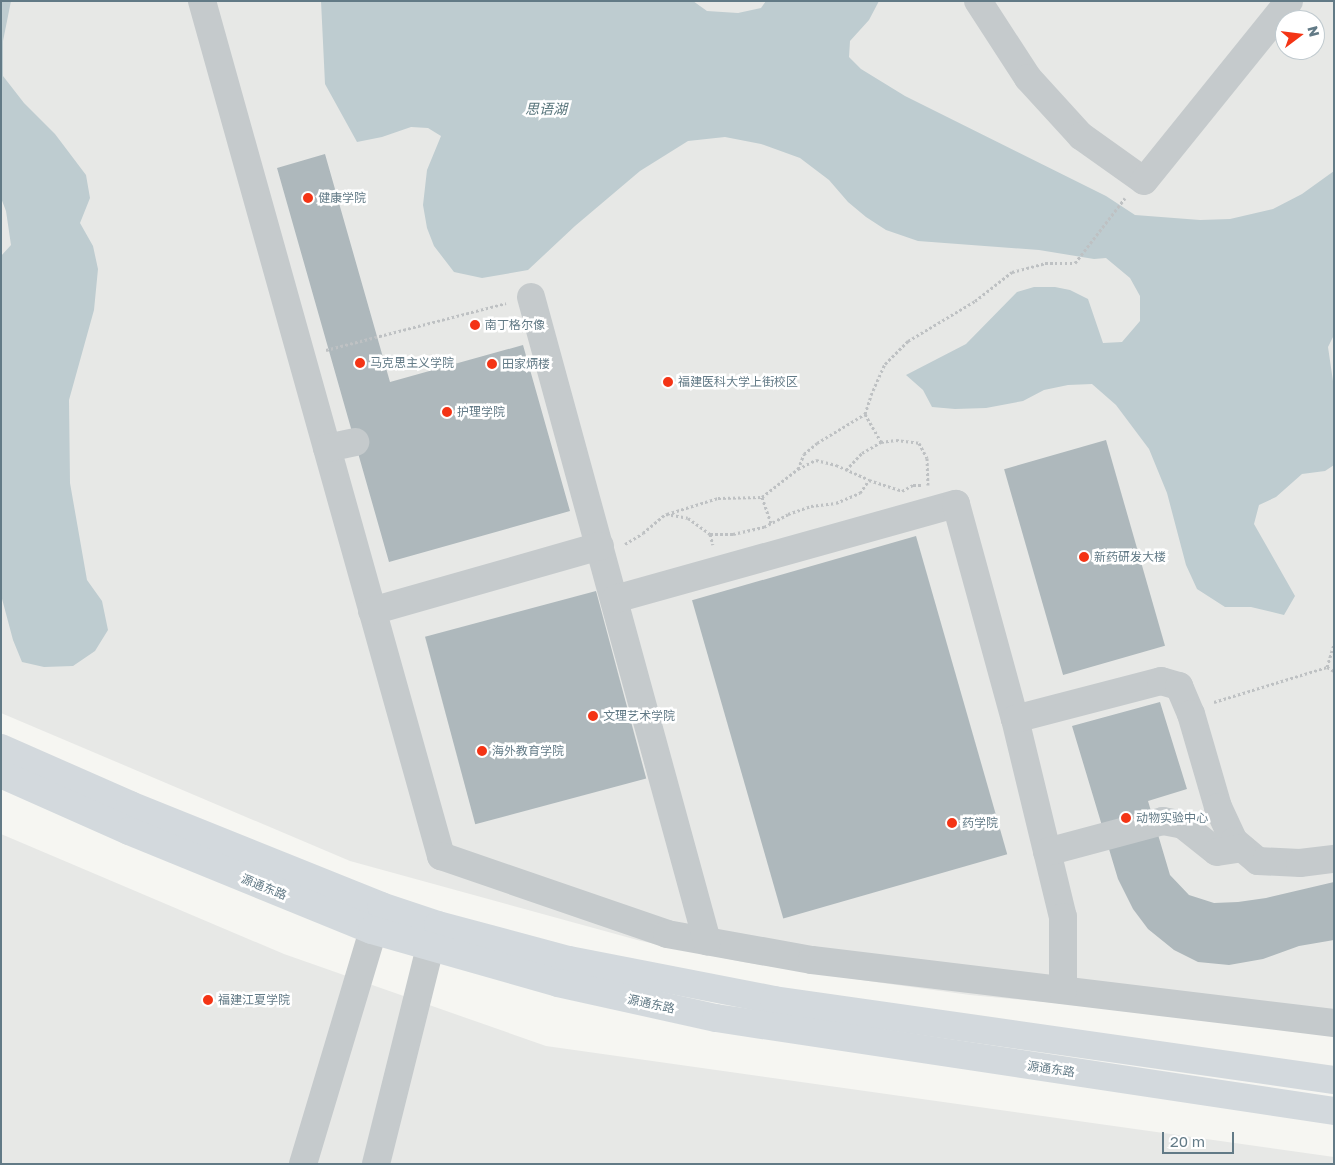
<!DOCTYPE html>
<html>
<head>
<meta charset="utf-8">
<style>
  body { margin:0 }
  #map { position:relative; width:1335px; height:1165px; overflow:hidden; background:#f6f6f2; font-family:"Golos Text","Noto Sans SC",sans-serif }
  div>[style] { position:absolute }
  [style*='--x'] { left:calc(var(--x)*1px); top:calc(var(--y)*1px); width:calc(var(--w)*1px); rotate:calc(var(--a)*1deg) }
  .built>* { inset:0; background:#e7e8e6 }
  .water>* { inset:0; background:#beccd0 }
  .building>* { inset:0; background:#aeb8bc; transform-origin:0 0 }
  .path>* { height:3px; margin-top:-1.5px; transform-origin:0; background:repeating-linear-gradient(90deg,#bec1c3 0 2.5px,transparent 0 5px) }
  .minor>* { height:28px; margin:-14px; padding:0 14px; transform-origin:14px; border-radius:14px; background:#c5cacc }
  .major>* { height:28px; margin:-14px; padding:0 14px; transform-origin:14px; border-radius:14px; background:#d3d9dd }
  .dots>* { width:14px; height:14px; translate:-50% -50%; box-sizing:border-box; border:2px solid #fff; border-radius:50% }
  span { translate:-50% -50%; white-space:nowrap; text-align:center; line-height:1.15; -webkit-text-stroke:5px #fff; paint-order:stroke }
  .poi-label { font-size:12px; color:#627a86 }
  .left { translate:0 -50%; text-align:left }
  .street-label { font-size:12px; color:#627a86 }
  .water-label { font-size:14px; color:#59767c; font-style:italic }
  .frame { position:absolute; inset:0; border:2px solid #627a86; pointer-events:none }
  .north { position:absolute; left:1275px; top:10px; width:50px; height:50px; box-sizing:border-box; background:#fff; border:1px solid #c0cacf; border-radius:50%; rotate:75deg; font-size:14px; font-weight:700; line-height:20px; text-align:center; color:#627a86 }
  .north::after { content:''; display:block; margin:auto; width:18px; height:22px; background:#f43415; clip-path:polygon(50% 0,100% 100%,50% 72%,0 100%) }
  .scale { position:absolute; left:1162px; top:1132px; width:72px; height:22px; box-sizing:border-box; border:2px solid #627a86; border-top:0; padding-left:6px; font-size:15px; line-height:18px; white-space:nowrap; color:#627a86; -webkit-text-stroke:4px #fff; paint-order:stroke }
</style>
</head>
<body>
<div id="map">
  <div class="built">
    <i style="clip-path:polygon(evenodd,1px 1px,1334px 1px,1334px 1035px,1214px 1018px,970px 995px,875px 982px,743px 962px,641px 941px,350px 861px,1px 713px,1px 1px,1285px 20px,1315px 20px,1315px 50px,1285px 50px,1285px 20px)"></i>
    <i style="clip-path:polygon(1px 834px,284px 954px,546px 1046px,1334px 1157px,1334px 1164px,1px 1164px)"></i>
  </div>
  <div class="water">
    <i style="clip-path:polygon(1px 1px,11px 1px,3px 41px,3px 76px,24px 103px,55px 134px,86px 175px,90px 198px,80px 223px,93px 246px,98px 269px,94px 310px,69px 400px,70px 483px,87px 580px,102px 601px,108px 630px,95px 651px,73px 666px,44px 667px,22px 662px,13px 640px,1px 595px,1px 256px,11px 245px,6px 211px,1px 198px)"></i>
    <i style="clip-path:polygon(321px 1px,693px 1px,707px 11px,738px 13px,761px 8px,766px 1px,879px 1px,869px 20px,850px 41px,849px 57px,861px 69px,905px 96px,1106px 196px,1135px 215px,1200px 220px,1230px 219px,1273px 209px,1302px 194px,1334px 171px,1334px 335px,1328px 347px,1334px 388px,1334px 465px,1325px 471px,1302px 474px,1276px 497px,1259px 505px,1254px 524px,1295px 596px,1284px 615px,1251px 607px,1225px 607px,1197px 589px,1186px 565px,1167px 493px,1149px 449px,1116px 405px,1092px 384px,1068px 385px,1044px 390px,1023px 401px,986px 408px,955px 409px,932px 407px,923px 390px,906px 375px,966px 344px,1017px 292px,1034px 287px,1055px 287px,1070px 290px,1088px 299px,1103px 343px,1122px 342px,1140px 321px,1140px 296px,1130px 278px,1106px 258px,1094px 259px,1039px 250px,918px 241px,886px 230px,866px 217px,848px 202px,829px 180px,800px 158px,761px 144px,725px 137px,688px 141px,640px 171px,575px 226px,528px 270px,482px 278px,454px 272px,434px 246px,427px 228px,423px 205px,427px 170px,441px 136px,428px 128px,411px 127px,382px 137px,357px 142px,325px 84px)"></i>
  </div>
  <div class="building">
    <i style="clip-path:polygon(325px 154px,390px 382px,523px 345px,570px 511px,389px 562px,277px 168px)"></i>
    <i style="left:1106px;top:440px;width:214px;height:106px;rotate:74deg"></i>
    <i style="left:916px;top:536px;width:331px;height:233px;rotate:74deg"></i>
    <i style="left:596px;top:591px;width:194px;height:177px;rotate:75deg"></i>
    <i style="clip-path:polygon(1160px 702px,1187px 789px,1148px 801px,1170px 875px,1189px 895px,1214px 903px,1238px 902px,1266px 898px,1334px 882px,1334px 940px,1299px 946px,1263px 959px,1229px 965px,1198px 962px,1174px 950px,1148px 929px,1133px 909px,1118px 879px,1072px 726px)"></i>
  </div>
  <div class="path">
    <i style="--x:326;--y:350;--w:186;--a:-14.6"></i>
    <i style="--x:865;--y:414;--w:32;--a:60"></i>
    <i style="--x:798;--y:469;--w:16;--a:-68"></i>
    <i style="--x:804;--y:454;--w:17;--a:-40"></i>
    <i style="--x:817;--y:443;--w:56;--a:-31.1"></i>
    <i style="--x:865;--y:414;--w:20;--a:-72"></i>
    <i style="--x:871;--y:395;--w:34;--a:-66"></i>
    <i style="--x:885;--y:364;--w:33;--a:-45"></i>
    <i style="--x:908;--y:341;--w:78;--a:-30.8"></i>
    <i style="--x:975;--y:301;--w:47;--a:-38.1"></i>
    <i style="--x:1012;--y:272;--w:34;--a:-15"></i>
    <i style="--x:1045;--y:263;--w:30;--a:0"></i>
    <i style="--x:1075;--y:263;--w:82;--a:-52.4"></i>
    <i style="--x:846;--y:470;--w:23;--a:-47"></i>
    <i style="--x:862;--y:453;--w:22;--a:-30"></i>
    <i style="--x:881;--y:442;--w:15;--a:-8"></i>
    <i style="--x:896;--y:440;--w:23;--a:7"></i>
    <i style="--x:919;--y:443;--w:17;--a:62"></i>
    <i style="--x:927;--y:458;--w:27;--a:88"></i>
    <i style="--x:762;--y:497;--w:28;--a:71"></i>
    <i style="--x:667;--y:514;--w:53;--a:-17.4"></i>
    <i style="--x:718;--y:498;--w:44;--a:-1.3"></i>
    <i style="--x:762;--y:497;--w:46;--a:-37.9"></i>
    <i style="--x:798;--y:469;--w:20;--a:-27"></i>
    <i style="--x:816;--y:460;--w:21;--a:14"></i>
    <i style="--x:836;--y:465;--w:36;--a:24"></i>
    <i style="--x:710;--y:534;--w:11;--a:75"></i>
    <i style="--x:625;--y:544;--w:21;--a:-31"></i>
    <i style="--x:643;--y:533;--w:30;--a:-40"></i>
    <i style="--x:666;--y:514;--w:22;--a:10"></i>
    <i style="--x:688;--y:518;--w:27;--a:36"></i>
    <i style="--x:710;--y:534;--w:23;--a:0"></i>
    <i style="--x:733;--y:534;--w:32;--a:-13"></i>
    <i style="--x:764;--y:527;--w:27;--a:-28"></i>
    <i style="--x:788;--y:514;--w:24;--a:-19"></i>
    <i style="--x:811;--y:506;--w:25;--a:-7"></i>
    <i style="--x:836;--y:503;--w:26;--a:-23"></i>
    <i style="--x:860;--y:493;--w:16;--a:-55"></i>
    <i style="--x:869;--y:480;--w:35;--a:18"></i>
    <i style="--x:902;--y:491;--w:13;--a:-29"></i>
    <i style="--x:913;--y:485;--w:8;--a:0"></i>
    <i style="--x:1327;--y:667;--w:8;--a:30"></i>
    <i style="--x:1214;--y:702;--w:118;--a:-17.2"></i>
    <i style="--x:1327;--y:667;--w:24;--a:-73"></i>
  </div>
  <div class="minor">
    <i style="--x:202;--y:1;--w:888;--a:74.38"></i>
    <i style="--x:441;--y:856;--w:239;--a:19"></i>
    <i style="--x:667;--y:934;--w:147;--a:10.2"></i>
    <i style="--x:812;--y:960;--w:526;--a:6.88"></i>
    <i style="--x:978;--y:1;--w:92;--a:57"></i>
    <i style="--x:1028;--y:78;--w:79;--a:47.6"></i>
    <i style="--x:1081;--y:136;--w:77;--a:35.5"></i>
    <i style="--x:1144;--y:181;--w:231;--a:-51.1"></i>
    <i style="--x:531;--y:297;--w:668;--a:74.71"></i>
    <i style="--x:327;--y:448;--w:29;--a:-12"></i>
    <i style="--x:615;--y:599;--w:354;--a:-15.6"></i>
    <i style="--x:956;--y:504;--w:223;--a:74.7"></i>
    <i style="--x:1015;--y:719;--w:204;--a:76.4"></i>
    <i style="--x:1063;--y:917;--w:73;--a:90"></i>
    <i style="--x:372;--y:611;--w:237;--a:-15.9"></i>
    <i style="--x:1015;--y:719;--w:151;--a:-14.6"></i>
    <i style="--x:1161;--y:681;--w:19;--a:16"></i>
    <i style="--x:1179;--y:686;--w:30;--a:67"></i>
    <i style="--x:1191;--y:714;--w:97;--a:73.8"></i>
    <i style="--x:1218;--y:807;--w:38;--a:65"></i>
    <i style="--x:1234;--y:841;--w:31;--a:40"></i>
    <i style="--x:1258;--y:861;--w:42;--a:2.7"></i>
    <i style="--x:1300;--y:863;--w:34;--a:-7"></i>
    <i style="--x:1047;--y:852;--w:120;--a:-15"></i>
    <i style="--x:1163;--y:821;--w:20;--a:11"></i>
    <i style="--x:1183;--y:825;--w:43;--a:38.5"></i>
    <i style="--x:1217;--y:852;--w:25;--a:-9"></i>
    <i style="--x:303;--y:1164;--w:267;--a:-73.3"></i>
    <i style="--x:376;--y:1164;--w:223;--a:-76"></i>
    <i style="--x:430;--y:948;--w:23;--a:-70"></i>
  </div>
  <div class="major">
    <i style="--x:1;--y:748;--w:141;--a:23.8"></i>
    <i style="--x:130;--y:805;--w:271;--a:21.9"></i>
    <i style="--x:381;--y:906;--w:60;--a:18.4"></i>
    <i style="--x:438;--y:925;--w:136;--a:15"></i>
    <i style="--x:569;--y:960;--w:209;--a:11"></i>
    <i style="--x:774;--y:1000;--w:566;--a:8.13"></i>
    <i style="--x:1;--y:774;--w:140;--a:24"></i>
    <i style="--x:129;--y:831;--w:262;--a:22.2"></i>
    <i style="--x:372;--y:930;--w:193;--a:15.9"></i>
    <i style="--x:558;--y:983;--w:162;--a:12.5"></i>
    <i style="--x:716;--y:1018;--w:625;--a:8.56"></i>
  </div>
  <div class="dots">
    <i style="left:308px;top:198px;background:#f43415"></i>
    <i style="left:475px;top:325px;background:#f43415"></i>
    <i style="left:360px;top:363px;background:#f43415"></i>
    <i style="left:492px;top:364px;background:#f43415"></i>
    <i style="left:668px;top:382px;background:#f43415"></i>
    <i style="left:447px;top:412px;background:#f43415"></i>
    <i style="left:1084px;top:557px;background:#f43415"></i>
    <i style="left:593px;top:716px;background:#f43415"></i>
    <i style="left:482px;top:751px;background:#f43415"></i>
    <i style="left:1126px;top:818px;background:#f43415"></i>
    <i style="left:952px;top:823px;background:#f43415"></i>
    <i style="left:208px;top:1000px;background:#f43415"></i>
  </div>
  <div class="poi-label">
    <span class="left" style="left:318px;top:198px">健康学院</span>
    <span class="left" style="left:485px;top:325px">南丁格尔像</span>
    <span class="left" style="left:370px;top:363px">马克思主义学院</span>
    <span class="left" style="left:502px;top:364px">田家炳楼</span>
    <span class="left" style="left:678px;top:382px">福建医科大学上街校区</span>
    <span class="left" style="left:457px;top:412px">护理学院</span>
    <span class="left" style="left:1094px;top:557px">新药研发大楼</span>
    <span class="left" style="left:603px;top:716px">文理艺术学院</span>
    <span class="left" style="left:492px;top:751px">海外教育学院</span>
    <span class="left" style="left:1136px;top:818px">动物实验中心</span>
    <span class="left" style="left:962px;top:823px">药学院</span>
    <span class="left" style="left:218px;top:1000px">福建江夏学院</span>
  </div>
  <div class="street-label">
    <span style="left:264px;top:887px;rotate:22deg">源通东路</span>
    <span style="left:651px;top:1004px;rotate:12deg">源通东路</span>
    <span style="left:1051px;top:1069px;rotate:8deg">源通东路</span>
  </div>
  <div class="water-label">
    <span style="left:546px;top:109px">思语湖</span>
  </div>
  <div class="frame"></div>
  <div class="north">N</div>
  <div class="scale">20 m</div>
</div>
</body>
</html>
